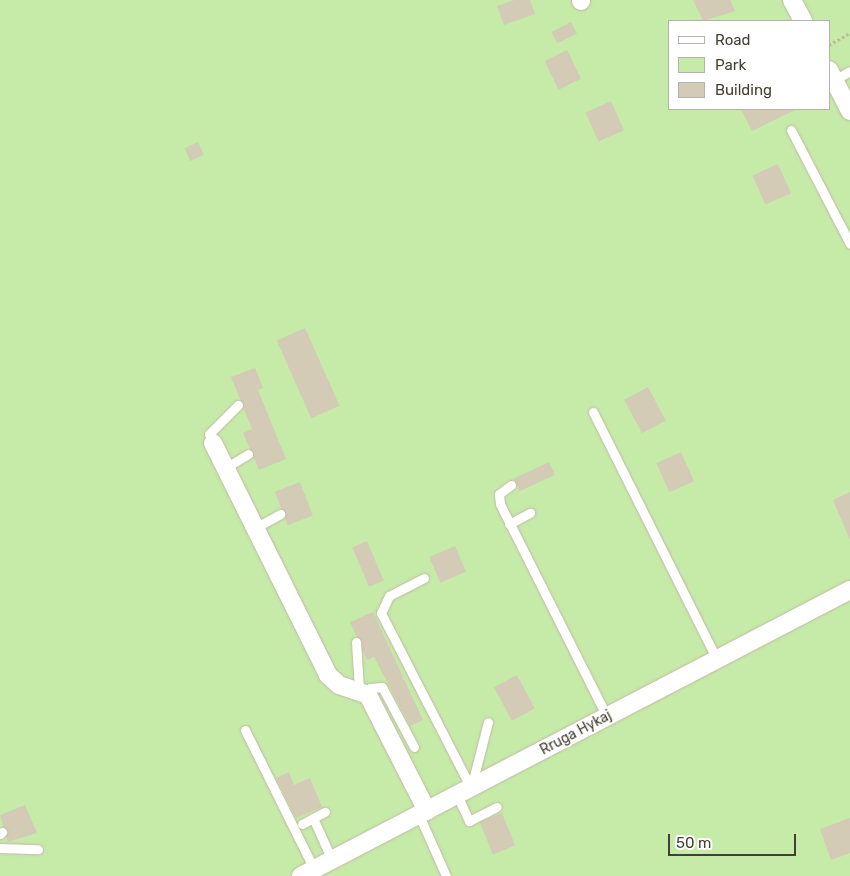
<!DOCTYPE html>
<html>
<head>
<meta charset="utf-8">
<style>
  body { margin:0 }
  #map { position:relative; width:850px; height:876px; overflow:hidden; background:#f2efe2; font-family:Rubik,sans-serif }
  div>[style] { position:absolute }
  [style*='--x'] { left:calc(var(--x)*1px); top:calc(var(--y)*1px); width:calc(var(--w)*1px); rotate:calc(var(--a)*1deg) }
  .green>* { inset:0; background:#c6eaa7 }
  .building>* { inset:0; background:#d4cbb7; transform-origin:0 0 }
  .path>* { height:3px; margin-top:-1.5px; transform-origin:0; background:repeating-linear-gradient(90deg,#c1b594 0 2.5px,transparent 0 5px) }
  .roads { filter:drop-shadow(0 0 1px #c1baa7) drop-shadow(0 0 1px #c1baa7) }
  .lane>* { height:9px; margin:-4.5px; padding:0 4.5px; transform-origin:4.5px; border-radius:4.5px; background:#fff }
  .street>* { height:18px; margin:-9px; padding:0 9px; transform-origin:9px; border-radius:9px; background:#fff }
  span { translate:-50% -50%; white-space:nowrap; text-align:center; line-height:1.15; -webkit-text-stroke:4px #fff; paint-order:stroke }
  .street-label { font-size:14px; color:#443f32 }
  .legend { position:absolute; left:668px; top:20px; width:162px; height:90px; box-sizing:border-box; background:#fff; border:1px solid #b4b2ad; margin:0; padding:6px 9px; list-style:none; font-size:15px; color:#443f32 }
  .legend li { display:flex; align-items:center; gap:10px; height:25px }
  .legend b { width:25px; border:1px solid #b4b2ad }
  .scale { position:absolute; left:668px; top:834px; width:128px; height:22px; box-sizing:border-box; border:2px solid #443f32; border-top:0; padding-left:6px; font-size:15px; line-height:18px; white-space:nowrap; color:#443f32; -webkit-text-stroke:4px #fff; paint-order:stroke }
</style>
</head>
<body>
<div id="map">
  <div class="green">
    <i style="clip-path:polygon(evenodd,0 0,850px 0,850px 876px,0 876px,0 0,669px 21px,829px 21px,829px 109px,669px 109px,669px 21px)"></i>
  </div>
  <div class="building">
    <i style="clip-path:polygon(514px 0,530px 0,535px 14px,504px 25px,497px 6px)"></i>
    <i style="clip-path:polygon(693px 0,730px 0,735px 11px,703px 21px)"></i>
    <i style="left:571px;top:22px;width:13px;height:22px;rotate:63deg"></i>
    <i style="left:567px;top:50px;width:32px;height:25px;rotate:64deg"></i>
    <i style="left:611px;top:101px;width:32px;height:28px;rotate:66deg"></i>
    <i style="clip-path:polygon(741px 109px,797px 109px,752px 131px)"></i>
    <i style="left:198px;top:142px;width:14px;height:15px;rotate:65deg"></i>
    <i style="left:778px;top:164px;width:32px;height:28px;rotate:66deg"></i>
    <i style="left:305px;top:328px;width:85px;height:31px;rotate:66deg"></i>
    <i style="clip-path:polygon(255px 368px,263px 388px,258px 390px,286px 459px,259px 470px,243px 433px,252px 429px,231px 377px)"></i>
    <i style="left:648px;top:387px;width:38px;height:27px;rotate:62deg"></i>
    <i style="left:681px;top:452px;width:32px;height:27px;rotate:66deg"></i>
    <i style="left:549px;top:462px;width:14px;height:39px;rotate:65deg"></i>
    <i style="left:300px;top:482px;width:36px;height:27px;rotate:69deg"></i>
    <i style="clip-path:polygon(850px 492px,850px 540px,833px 500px)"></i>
    <i style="left:367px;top:541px;width:43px;height:16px;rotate:67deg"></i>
    <i style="left:455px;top:546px;width:28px;height:28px;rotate:67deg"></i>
    <i style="clip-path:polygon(373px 612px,423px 720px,410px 726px,374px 657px,367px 660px,350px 622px)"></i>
    <i style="left:517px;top:675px;width:38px;height:26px;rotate:62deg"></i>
    <i style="clip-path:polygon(289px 772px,294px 785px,310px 778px,322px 807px,296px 818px,276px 778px)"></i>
    <i style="clip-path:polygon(25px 805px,37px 833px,8px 842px,0 815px)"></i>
    <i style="left:502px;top:813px;width:35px;height:24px;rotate:68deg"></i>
    <i style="clip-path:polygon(850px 818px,850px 853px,831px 860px,820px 829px)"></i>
  </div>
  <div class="path">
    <i style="--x:829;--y:45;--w:24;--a:-30"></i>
  </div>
  <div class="roads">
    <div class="lane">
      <i style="--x:834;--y:80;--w:18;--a:-29"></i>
      <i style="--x:791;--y:130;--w:128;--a:62.6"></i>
      <i style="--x:593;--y:412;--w:277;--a:63.4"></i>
      <i style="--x:213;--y:443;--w:10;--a:-114"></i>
      <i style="--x:209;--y:434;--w:41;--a:-45"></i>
      <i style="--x:225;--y:468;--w:27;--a:-31"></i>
      <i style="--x:511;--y:485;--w:15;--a:143"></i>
      <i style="--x:499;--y:494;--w:10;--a:84"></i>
      <i style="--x:500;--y:504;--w:238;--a:63.3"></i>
      <i style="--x:509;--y:524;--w:24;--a:-28"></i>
      <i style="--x:255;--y:528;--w:29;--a:-29"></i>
      <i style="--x:424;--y:578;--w:39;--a:153"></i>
      <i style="--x:389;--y:596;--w:19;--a:115"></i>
      <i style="--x:381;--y:613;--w:197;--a:62.8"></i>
      <i style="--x:356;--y:642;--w:46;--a:86.3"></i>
      <i style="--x:368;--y:695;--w:7;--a:-74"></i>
      <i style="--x:370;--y:688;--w:12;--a:-5"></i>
      <i style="--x:382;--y:687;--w:68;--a:61.9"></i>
      <i style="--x:245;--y:730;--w:155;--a:63.6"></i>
      <i style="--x:471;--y:788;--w:68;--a:-75.6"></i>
      <i style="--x:457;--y:795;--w:29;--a:65"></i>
      <i style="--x:469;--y:821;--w:31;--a:-27"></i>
      <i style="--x:419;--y:815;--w:67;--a:66.1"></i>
      <i style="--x:313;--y:818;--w:46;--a:65.7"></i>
      <i style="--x:302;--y:824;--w:26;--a:-28"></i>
      <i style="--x:0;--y:834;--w:3;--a:-45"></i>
      <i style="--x:0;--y:848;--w:38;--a:2"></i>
    </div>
    <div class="street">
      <i style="--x:581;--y:0;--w:1;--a:90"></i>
      <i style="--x:792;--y:0;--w:24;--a:62"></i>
      <i style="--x:829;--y:70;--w:46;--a:62.9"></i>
      <i style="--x:213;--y:443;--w:259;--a:63.6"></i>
      <i style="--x:328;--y:675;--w:15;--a:42"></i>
      <i style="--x:339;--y:685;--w:31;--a:19"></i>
      <i style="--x:368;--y:695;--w:130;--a:63"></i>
      <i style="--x:301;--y:876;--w:619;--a:-27.52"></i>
    </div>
  </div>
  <div class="street-label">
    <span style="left:576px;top:733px;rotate:-28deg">Rruga Hykaj</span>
  </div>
  <ul class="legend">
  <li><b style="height:6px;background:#fff"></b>Road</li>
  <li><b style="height:14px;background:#c6eaa7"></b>Park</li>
  <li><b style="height:14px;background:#d4cbb7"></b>Building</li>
  </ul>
  <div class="scale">50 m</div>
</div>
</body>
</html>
